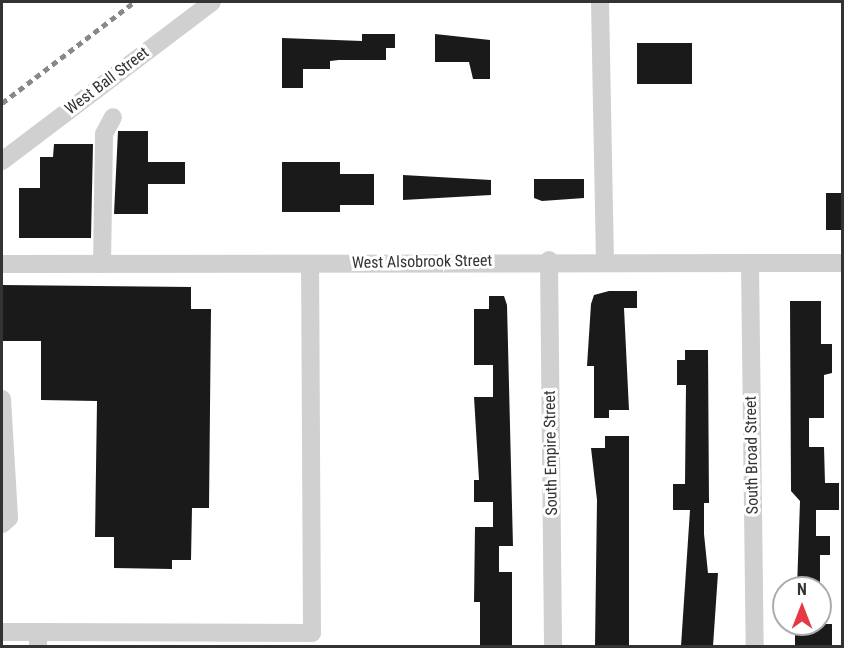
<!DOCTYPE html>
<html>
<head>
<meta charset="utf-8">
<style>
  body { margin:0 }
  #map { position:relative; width:844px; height:648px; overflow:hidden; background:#fff; font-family:"Roboto Condensed",sans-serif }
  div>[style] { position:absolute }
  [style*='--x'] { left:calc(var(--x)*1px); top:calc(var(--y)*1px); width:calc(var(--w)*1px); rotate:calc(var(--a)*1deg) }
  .building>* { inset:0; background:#1a1a1a; transform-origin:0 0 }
  .minor>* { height:18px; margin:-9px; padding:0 9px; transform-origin:9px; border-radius:9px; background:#d0d0d0 }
  .rail>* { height:4.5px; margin-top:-2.25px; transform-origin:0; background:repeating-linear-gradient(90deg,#888 0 6px,transparent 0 10.5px) }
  span { translate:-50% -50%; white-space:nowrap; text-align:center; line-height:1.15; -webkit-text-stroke:6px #fff; paint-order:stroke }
  .street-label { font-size:16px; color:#333 }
  .frame { position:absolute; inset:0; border:3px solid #333; pointer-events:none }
  .north { position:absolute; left:772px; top:576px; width:60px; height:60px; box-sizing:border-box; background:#fff; border:2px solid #adadad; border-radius:50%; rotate:0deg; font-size:16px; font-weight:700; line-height:24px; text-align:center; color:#333 }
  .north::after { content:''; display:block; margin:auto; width:21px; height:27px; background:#e63946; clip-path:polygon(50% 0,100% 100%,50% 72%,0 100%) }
</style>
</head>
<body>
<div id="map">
  <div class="building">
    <i style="clip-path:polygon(362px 34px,395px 34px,395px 48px,386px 48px,386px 60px,339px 60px,330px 61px,330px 69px,303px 69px,303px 88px,282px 88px,282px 38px,362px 41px)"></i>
    <i style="clip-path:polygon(435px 34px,490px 40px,490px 79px,473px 79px,469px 62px,435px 62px)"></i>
    <i style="left:637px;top:43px;width:55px;height:41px"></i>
    <i style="clip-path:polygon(118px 131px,148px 131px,148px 162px,185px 162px,185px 184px,148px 184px,148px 214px,114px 214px)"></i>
    <i style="clip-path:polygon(54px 144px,93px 144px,91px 238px,19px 238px,19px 188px,40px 188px,40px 157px,53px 157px)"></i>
    <i style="clip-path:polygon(282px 162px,340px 162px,340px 174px,374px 174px,374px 205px,340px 205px,340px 212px,282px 212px)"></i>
    <i style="clip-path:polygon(403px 175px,491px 180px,491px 195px,403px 200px)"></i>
    <i style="clip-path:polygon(534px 179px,584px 179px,584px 198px,542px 201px,534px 198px)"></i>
    <i style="left:826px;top:193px;width:17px;height:37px"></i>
    <i style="clip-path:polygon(2px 285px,191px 287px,191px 309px,211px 309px,209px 508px,192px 508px,191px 560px,172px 560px,172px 569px,114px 568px,114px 537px,95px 537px,97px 401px,41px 400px,41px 341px,2px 341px)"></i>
    <i style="clip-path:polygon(609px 291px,637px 291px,637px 308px,624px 308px,629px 410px,609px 410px,609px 418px,594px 418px,594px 366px,587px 366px,591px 304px,594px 295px)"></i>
    <i style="clip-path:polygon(489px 296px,504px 296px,507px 305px,513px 546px,499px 546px,499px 572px,512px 572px,512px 645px,480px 645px,480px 602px,474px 602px,475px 527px,493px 527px,493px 502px,474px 502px,474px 480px,479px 480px,474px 397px,493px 397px,493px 365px,474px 365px,474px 309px,489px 309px)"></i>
    <i style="clip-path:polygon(790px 301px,821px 301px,821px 344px,832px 344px,832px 373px,824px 375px,824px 418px,809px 418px,809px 447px,824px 447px,825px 483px,839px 483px,839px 510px,816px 510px,816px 536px,830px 536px,830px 555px,820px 555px,820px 588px,797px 588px,800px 501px,791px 491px)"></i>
    <i style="clip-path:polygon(685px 350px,708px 350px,709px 503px,704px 503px,704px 534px,708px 573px,718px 573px,713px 646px,681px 646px,690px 510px,673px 510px,673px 484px,685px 484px,686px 385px,677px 385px,677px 360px,685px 360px)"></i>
    <i style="clip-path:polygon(605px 436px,629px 436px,629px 646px,595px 646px,597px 500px,591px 448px,605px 448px)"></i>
    <i style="clip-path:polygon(820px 624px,832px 624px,832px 646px,795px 646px,795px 625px)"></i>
  </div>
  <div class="minor">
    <i style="--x:600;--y:2;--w:259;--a:88.9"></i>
    <i style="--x:2;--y:161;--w:263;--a:-37.1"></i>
    <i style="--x:549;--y:260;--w:386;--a:89.4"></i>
    <i style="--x:750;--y:263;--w:383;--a:89.3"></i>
    <i style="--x:2;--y:264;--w:840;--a:-0.07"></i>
    <i style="--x:102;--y:264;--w:130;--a:-89.1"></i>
    <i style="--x:104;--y:134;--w:19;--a:-62"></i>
    <i style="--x:2;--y:399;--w:119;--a:86.6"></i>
    <i style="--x:9;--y:518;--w:9;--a:139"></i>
    <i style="--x:2;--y:632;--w:36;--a:0"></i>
    <i style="--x:38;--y:646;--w:14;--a:-90"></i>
    <i style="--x:38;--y:632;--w:274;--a:0.2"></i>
    <i style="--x:312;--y:633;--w:369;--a:-90.3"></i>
  </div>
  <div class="rail">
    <i style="--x:2;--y:103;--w:166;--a:-37.4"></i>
  </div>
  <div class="street-label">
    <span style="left:107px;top:81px;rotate:-37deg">West Ball Street</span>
    <span style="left:422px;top:262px;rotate:-1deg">West Alsobrook Street</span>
    <span style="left:551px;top:453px;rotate:-91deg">South Empire Street</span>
    <span style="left:752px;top:455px;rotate:-91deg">South Broad Street</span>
  </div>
  <div class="frame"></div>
  <div class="north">N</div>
</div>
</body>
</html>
